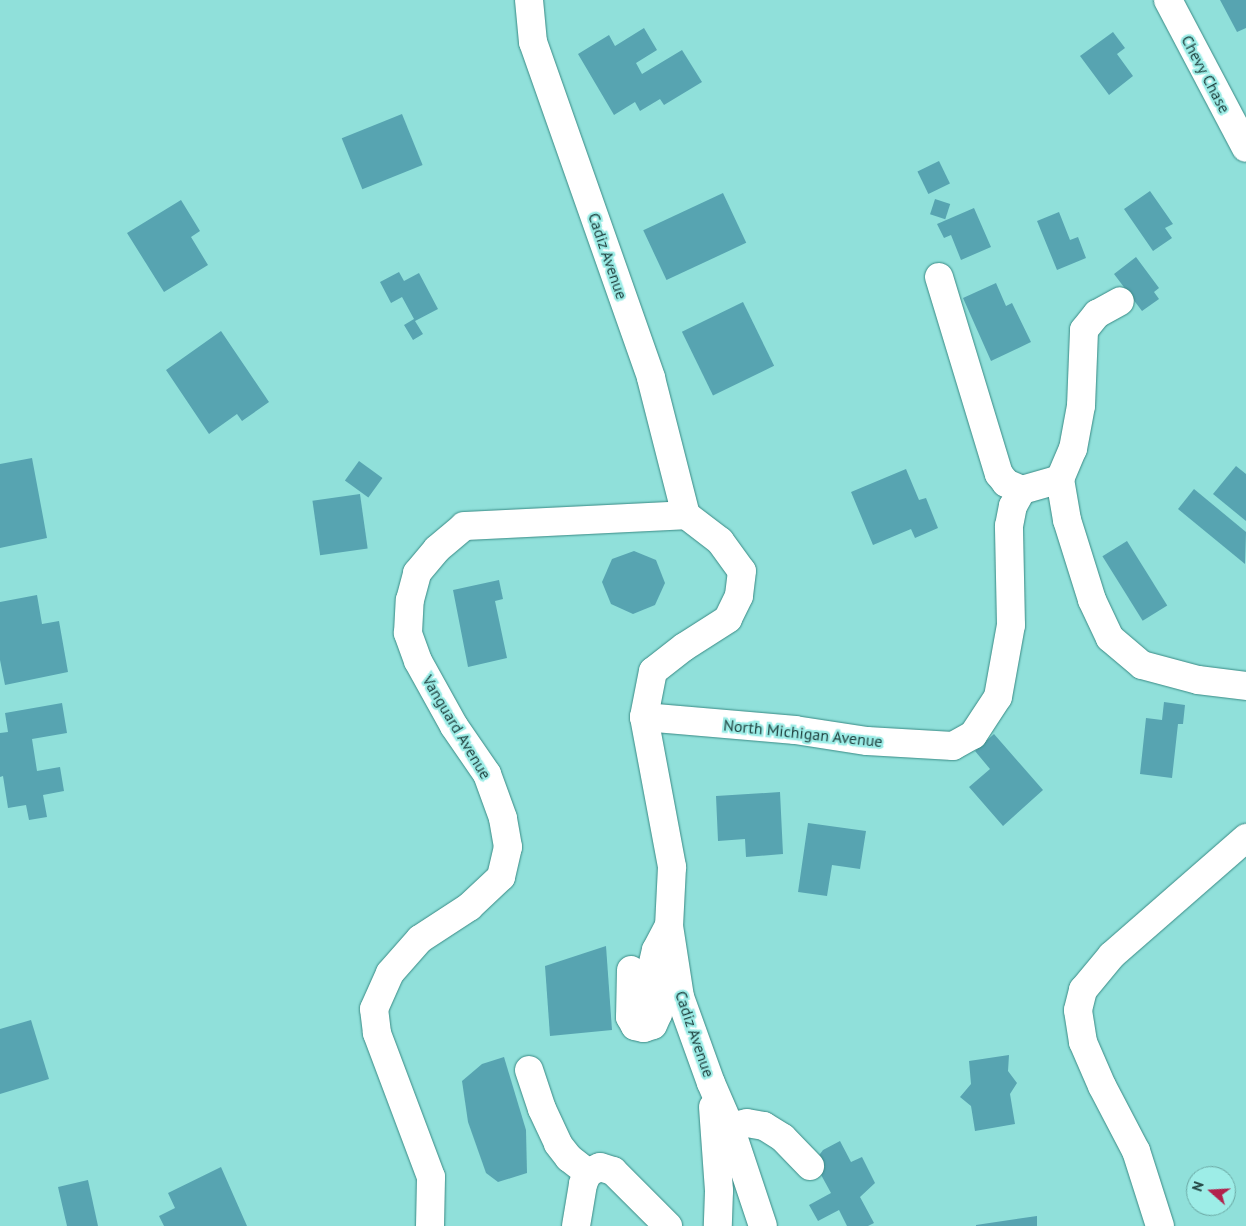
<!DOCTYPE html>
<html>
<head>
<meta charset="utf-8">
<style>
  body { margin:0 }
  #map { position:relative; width:1246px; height:1226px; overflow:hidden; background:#90e0da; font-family:"PT Sans",sans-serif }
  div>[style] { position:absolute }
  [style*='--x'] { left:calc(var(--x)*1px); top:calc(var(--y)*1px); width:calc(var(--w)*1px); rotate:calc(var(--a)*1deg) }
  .building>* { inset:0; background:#57a4b1; transform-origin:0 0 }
  .roads { filter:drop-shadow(0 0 1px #398a85) drop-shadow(0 0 1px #398a85) }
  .minor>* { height:28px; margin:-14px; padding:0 14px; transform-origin:14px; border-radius:14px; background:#fff }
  span { translate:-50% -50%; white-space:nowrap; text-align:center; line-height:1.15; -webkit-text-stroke:4.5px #9dede7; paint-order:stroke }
  .street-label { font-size:16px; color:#1d3e3c }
  .north { position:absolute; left:1186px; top:1166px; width:50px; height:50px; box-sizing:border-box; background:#9dede7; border:1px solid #6aa7a3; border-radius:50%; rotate:289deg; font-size:14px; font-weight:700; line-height:20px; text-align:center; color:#1d3e3c }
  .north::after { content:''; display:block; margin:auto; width:18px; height:22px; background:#b2214c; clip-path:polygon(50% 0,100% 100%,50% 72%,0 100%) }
</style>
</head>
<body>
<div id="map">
  <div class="building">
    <i style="clip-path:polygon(1220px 0,1246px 0,1246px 28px,1237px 32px)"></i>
    <i style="clip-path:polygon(644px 28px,657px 50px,636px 63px,642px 74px,682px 50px,702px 82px,664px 105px,660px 99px,640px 111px,635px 102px,614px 115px,578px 54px,609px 35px,615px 46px)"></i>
    <i style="clip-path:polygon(1113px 32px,1125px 48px,1117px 54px,1133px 76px,1109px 95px,1080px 56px)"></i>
    <i style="left:402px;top:114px;width:55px;height:65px;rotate:68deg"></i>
    <i style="left:939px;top:161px;width:25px;height:24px;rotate:64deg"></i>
    <i style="clip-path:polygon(1150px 191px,1173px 224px,1165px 228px,1172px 238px,1153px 251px,1124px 209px)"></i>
    <i style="left:723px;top:193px;width:55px;height:88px;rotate:65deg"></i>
    <i style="left:935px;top:199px;width:16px;height:16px;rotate:18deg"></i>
    <i style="clip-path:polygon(181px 200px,200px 231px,191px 237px,208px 265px,164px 292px,127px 233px)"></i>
    <i style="clip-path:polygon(974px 208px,991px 247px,961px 260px,951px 235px,944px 238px,937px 224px)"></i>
    <i style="clip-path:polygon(1059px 212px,1070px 240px,1078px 237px,1086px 258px,1057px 270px,1037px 221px)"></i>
    <i style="clip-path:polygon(1136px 257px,1159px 288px,1154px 292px,1159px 299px,1142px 311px,1114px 274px)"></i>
    <i style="clip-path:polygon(399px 272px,404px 281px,419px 273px,438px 309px,415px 321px,423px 334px,413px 340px,404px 325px,414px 319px,402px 297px,391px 303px,380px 282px)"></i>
    <i style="clip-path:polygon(996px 283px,1006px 306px,1012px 303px,1031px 342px,991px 361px,963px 298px)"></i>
    <i style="left:743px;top:302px;width:71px;height:68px;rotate:64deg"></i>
    <i style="clip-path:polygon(221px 331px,269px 402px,242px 421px,237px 414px,209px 434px,166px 370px)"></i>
    <i style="clip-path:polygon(32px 458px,47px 538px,0 548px,0 464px)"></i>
    <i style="left:359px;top:461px;width:29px;height:24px;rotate:36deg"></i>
    <i style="clip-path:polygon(1236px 466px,1246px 474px,1246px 521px,1213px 494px)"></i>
    <i style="clip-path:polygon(906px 469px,919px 500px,926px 498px,938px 528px,915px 538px,911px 529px,873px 545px,851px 492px)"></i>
    <i style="clip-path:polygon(1194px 489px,1246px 532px,1245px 564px,1178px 509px)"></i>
    <i style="left:360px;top:494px;width:55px;height:48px;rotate:82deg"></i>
    <i style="left:1127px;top:541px;width:76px;height:29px;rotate:58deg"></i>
    <i style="clip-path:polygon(634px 551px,656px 560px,665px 583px,655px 605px,633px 614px,611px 604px,602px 582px,612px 559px)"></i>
    <i style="clip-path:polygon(499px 580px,503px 599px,495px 601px,507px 658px,468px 667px,453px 590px)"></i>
    <i style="clip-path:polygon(37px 595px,42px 624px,59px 621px,68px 672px,5px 685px,0 660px,0 602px)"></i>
    <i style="clip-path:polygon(1164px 702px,1185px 705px,1183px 724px,1178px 724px,1172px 778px,1140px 774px,1146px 718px,1162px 720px)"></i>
    <i style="clip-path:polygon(62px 703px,67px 733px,32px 739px,37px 771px,60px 767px,64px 791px,43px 795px,47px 817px,29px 820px,26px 805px,8px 808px,3px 776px,0 777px,0 733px,8px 732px,5px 713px)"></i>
    <i style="clip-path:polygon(994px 734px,1043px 790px,1003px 826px,969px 787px,990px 769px,975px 751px)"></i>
    <i style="clip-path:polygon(780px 792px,783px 854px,746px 857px,745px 839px,718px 841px,716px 796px)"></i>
    <i style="clip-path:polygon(808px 823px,866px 831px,860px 869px,832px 865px,827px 896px,798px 892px)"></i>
    <i style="clip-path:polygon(606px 946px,612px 1030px,550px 1036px,545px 966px)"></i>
    <i style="clip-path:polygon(31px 1020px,49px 1079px,0 1094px,0 1029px)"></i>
    <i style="clip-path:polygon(1009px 1055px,1008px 1071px,1017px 1083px,1010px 1094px,1015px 1124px,975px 1131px,971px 1106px,960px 1097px,971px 1084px,969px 1061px)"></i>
    <i style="clip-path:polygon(504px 1057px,526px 1130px,527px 1173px,498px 1182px,486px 1173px,468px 1122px,462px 1081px,482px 1064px)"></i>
    <i style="clip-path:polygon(840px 1141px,851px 1162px,862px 1157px,875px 1183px,860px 1197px,874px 1223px,868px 1226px,847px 1226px,839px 1210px,818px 1221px,809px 1205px,831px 1193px,814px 1162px,823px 1150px)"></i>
    <i style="clip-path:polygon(221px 1167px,247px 1226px,164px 1226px,159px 1216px,175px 1208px,168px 1193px)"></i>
    <i style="clip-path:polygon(88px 1180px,98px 1226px,67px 1226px,58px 1187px)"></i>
    <i style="clip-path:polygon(1037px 1216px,1037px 1226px,976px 1226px,976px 1225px)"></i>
  </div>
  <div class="roads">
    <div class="minor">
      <i style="--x:529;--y:0;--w:42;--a:84.6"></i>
      <i style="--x:533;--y:42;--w:356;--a:70.6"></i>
      <i style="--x:651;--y:378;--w:141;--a:75.7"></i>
      <i style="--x:1168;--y:0;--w:167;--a:62.2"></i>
      <i style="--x:939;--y:277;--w:206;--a:73.1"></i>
      <i style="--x:999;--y:474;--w:11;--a:52"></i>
      <i style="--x:1006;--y:483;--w:17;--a:24"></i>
      <i style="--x:1022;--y:490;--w:40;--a:-16"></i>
      <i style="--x:1060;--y:479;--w:42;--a:80.3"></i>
      <i style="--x:1067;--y:520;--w:84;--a:72.6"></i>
      <i style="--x:1092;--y:600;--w:42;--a:64.7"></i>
      <i style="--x:1110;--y:638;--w:42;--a:40.2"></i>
      <i style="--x:1142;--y:665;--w:58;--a:15"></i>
      <i style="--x:1198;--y:680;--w:48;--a:7.1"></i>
      <i style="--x:1060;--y:479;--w:33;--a:-67"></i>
      <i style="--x:1073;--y:449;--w:44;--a:-79.5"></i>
      <i style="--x:1081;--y:406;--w:76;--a:-87.7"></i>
      <i style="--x:1084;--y:330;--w:21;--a:-51"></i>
      <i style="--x:1097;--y:314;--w:26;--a:-29"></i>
      <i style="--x:686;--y:515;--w:43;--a:37.4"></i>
      <i style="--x:720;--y:541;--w:37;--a:54"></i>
      <i style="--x:742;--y:571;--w:25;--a:97"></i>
      <i style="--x:739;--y:596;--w:25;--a:116"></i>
      <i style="--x:728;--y:619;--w:52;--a:147.5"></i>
      <i style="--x:684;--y:647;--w:39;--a:142"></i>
      <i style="--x:653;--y:671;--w:47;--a:101.1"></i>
      <i style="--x:644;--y:717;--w:152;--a:4.9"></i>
      <i style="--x:795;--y:730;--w:73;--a:8.7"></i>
      <i style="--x:867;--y:741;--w:86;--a:3.3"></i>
      <i style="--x:953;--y:746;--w:23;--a:-29"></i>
      <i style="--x:973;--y:735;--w:45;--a:-56.7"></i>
      <i style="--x:998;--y:697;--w:73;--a:-79.8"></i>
      <i style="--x:1011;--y:625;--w:99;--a:-91.2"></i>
      <i style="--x:1009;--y:526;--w:20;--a:-79"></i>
      <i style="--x:1013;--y:506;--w:18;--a:-61"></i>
      <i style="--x:644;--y:717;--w:153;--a:79.4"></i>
      <i style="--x:672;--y:867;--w:59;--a:92.9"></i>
      <i style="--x:669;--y:926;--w:72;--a:81.2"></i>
      <i style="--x:680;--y:997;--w:91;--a:70.2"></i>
      <i style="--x:711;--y:1083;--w:48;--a:66.6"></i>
      <i style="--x:730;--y:1127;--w:104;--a:71.6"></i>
      <i style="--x:631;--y:970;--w:47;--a:91.2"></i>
      <i style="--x:630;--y:1017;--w:10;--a:61"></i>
      <i style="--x:635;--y:1026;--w:9;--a:13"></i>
      <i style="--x:644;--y:1028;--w:9;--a:-18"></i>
      <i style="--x:653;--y:1025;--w:12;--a:-66"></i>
      <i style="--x:658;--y:1014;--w:47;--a:-97.3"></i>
      <i style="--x:652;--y:967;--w:17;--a:-77"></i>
      <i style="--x:656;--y:950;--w:27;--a:-62"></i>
      <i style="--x:529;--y:1070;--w:41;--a:71.6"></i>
      <i style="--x:542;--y:1109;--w:38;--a:65"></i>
      <i style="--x:558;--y:1144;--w:18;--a:52"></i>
      <i style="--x:569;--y:1158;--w:24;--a:38"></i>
      <i style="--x:713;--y:1107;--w:84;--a:85.9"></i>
      <i style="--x:719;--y:1191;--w:35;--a:92"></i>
      <i style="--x:730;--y:1127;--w:17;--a:-13"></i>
      <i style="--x:747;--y:1123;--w:17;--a:10"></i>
      <i style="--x:764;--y:1126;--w:22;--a:32"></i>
      <i style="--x:783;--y:1138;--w:39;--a:46"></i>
      <i style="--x:430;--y:1226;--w:49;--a:-88.8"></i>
      <i style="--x:431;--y:1177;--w:154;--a:-110.6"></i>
      <i style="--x:377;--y:1033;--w:24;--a:-97"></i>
      <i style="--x:374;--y:1009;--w:39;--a:-66"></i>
      <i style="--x:390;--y:973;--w:45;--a:-48.6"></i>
      <i style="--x:420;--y:939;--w:59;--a:-33.1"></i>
      <i style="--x:469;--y:907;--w:44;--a:-43.2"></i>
      <i style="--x:501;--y:877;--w:31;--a:-77"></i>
      <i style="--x:508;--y:847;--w:29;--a:-100"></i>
      <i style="--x:503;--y:818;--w:47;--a:-110"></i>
      <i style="--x:487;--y:774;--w:58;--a:-124.5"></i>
      <i style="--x:454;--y:726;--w:74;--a:-119"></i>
      <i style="--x:418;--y:661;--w:30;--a:-110"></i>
      <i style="--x:408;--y:633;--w:33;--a:-87"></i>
      <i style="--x:410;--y:600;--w:28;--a:-75"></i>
      <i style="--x:417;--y:573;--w:31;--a:-50"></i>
      <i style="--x:437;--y:549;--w:35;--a:-40"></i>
      <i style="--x:464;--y:526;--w:222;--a:-2.8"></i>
      <i style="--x:576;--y:1226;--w:43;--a:-80.5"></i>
      <i style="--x:583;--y:1184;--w:12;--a:-66"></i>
      <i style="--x:588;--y:1173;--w:13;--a:-27"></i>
      <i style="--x:600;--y:1167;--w:14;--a:17"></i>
      <i style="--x:613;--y:1171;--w:78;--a:45"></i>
      <i style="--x:1160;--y:1226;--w:79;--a:-107.7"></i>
      <i style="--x:1136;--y:1151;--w:73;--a:-117.6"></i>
      <i style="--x:1102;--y:1086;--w:48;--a:-113.4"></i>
      <i style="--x:1083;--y:1042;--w:32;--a:-99"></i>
      <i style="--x:1078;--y:1010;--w:21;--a:-76"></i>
      <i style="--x:1083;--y:990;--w:45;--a:-50.4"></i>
      <i style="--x:1112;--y:955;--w:178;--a:-41.1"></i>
    </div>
  </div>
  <div class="street-label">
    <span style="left:1206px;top:74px;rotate:62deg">Chevy Chase</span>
    <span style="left:608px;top:256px;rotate:71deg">Cadiz Avenue</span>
    <span style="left:457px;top:727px;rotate:59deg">Vanguard Avenue</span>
    <span style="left:803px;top:733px;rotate:6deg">North Michigan Avenue</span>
    <span style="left:695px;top:1034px;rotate:71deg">Cadiz Avenue</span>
  </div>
  <div class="north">N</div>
</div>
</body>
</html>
